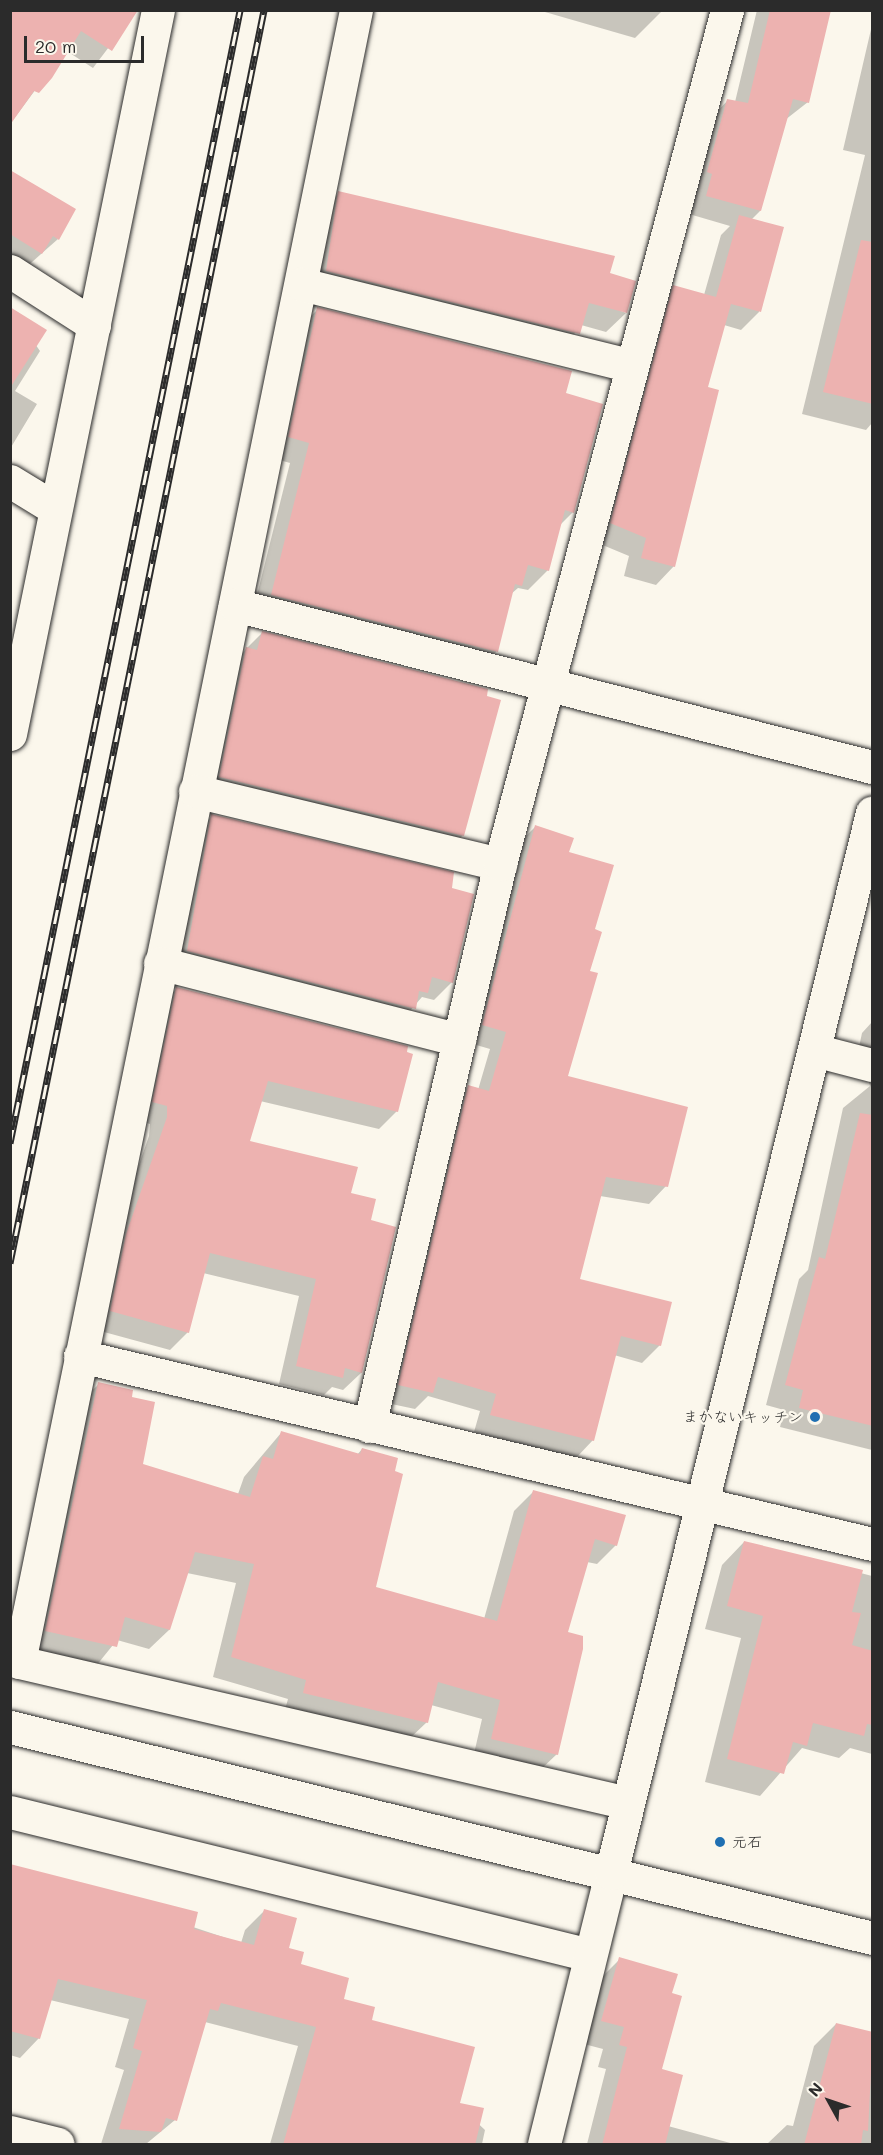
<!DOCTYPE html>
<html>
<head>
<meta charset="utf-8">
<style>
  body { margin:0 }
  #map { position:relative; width:883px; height:2155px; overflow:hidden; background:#fbf7ec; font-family:Mali,"Klee One",sans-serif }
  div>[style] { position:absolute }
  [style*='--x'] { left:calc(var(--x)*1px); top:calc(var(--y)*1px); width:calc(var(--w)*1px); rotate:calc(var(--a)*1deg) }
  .shadow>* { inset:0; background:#0003 }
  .building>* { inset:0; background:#edb2b0 }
  .roads { filter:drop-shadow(0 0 2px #2b2b2b) drop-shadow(0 0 2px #2b2b2b) }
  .minor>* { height:33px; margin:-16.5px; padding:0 16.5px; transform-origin:16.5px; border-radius:16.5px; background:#fbf7ec }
  .tertiary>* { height:33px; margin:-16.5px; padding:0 16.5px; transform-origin:16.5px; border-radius:16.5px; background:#fbf7ec }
  .rail>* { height:7px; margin-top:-3.5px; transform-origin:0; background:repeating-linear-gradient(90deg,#fbf7ec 0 14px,#2b2b2b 0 28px); box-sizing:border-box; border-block:2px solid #2b2b2b }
  .dots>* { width:16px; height:16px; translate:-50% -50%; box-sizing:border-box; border:3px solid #fbf7ec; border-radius:50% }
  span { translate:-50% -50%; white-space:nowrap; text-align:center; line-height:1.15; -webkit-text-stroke:4.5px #fbf7ec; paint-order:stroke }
  .poi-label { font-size:15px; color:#2b2b2b }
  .right { translate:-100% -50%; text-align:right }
  .left { translate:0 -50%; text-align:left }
  .frame { position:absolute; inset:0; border:12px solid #2b2b2b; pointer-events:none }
  .north { position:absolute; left:799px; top:2071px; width:60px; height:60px; -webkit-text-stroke:4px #fbf7ec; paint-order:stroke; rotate:310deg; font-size:16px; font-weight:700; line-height:24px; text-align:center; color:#2b2b2b }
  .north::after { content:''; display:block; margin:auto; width:21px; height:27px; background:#2b2b2b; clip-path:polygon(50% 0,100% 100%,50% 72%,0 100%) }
  .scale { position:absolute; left:24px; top:36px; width:120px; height:27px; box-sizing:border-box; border:3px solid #2b2b2b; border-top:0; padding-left:8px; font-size:18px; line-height:21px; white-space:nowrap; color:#2b2b2b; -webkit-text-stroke:4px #fbf7ec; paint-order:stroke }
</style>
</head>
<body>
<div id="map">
  <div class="shadow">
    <i style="clip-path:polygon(10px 10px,134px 14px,93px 68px,65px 50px,10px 124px)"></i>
    <i style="clip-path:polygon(538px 10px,663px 10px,635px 38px)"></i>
    <i style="clip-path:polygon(757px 10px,830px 10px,808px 102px,785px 120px,760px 211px,751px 220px,759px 312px,741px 330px,724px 325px,706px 388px,674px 566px,656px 585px,624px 576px,629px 556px,593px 541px,656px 305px,674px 286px,704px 295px,721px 235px,730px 226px,689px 214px,710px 119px,728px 100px,735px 102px)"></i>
    <i style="clip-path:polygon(872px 25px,872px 423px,866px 430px,802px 414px,865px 155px,843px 150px)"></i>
    <i style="clip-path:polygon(10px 171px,58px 239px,23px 270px,10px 262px)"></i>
    <i style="clip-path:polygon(339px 193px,626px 313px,606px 332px,581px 325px,560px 352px,308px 290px,319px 212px)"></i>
    <i style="clip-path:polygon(10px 308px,40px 351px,15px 391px,37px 404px,10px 449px)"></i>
    <i style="clip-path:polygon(318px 309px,565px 394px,573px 512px,560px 525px,548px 570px,528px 590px,518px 588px,511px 594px,496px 652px,477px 672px,252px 615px,290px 463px,269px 457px,298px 329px)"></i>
    <i style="clip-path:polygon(262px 633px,463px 835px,445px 853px,202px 795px,229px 666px)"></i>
    <i style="clip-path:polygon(212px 816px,450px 890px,452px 982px,434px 1000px,422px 997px,397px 1026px,170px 968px,194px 833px)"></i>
    <i style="clip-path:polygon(535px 827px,567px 853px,593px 930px,566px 1077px,666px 1186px,649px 1204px,600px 1196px,578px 1280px,660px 1345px,642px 1363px,614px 1355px,593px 1440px,576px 1458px,474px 1432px,480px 1411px,428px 1396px,415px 1409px,382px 1402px,451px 1104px,468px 1087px,478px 1090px,490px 1049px,466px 1042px,518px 844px)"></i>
    <i style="clip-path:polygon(177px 988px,397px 1111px,379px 1129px,260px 1101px,248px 1142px,349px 1194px,369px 1221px,394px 1228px,361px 1373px,343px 1390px,332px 1387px,324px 1395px,279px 1384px,299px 1296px,203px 1273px,188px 1332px,170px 1350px,93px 1329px,108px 1253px,149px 1136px,150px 1124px,135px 1120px,159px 1006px)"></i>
    <i style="clip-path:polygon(872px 1022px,872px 1450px,780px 1427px,784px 1410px,766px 1405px,799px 1279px,808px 1270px,843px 1108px,870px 1086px,866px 1072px,855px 1066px,862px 1033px)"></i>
    <i style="clip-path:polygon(99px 1384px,130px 1398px,141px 1466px,238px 1494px,244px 1477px,281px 1433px,357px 1455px,362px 1449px,375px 1588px,484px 1619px,514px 1511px,533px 1492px,616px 1545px,597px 1564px,587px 1562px,566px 1633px,557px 1754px,537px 1773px,473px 1758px,482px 1719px,431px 1705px,427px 1722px,407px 1741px,284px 1713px,288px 1699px,213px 1677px,236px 1583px,187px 1573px,169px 1630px,149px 1649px,117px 1640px,96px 1666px,27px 1650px,79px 1403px)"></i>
    <i style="clip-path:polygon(744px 1542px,872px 1576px,872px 1754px,850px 1748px,839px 1758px,802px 1748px,760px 1796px,705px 1782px,741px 1638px,705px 1629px,722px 1565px)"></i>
    <i style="clip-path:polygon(10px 1866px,241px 1943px,245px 1930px,264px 1911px,300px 1965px,370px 2021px,485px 2130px,482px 2144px,270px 2144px,298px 2046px,205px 2022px,175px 2120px,146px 2144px,101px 2144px,124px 2070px,115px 2067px,129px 2019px,50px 2000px,39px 2038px,20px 2058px,10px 2055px)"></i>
    <i style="clip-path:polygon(620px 1959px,670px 1994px,660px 2071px,668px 2126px,734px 2144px,587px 2144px,606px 2069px,598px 2067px,603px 2049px,580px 2043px,598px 1981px)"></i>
    <i style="clip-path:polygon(836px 2024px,872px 2048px,872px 2144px,767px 2144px,787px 2125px,793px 2126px,814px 2046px)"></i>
  </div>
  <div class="building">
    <i style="clip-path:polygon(10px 10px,138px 10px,112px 51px,81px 31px,52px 78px,39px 93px,34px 91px,10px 125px)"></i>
    <i style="clip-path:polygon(770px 10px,831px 10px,809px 103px,793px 99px,761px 211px,706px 196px,712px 174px,707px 172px,727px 99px,748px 103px)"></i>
    <i style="clip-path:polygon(10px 170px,76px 209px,59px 240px,53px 236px,42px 254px,10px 234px)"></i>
    <i style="clip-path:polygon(338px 191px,615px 256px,610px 273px,636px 281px,627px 313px,589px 303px,580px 334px,326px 271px)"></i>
    <i style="clip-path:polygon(739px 215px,784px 227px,761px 312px,731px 304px,708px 387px,719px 390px,675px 567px,641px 558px,646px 538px,610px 523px,673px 285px,716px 297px)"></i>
    <i style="clip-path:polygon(861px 240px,873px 242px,873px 404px,823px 392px)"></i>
    <i style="clip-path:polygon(10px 307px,47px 330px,10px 388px)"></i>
    <i style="clip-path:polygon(317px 307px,572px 371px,566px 393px,603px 404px,574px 513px,565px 510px,549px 571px,528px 565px,522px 586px,515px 584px,498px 652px,271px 595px,309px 443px,288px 437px)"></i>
    <i style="clip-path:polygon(262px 631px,488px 689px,487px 696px,501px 700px,464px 836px,219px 777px,246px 647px,257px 650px)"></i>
    <i style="clip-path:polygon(211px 814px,454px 872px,452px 888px,474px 894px,453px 983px,432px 977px,428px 993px,419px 991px,416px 1009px,187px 951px)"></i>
    <i style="clip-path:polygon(535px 825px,574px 838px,569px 852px,614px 865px,595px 929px,602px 932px,590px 971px,598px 973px,568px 1076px,688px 1107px,668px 1187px,606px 1177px,580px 1279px,672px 1302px,661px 1346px,621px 1336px,594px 1441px,490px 1415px,496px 1394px,438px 1377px,433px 1393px,398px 1385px,468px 1085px,489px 1091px,506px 1032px,482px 1025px)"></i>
    <i style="clip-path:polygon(176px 987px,408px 1046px,407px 1052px,413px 1054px,398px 1112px,268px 1081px,250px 1141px,358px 1167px,351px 1193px,376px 1199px,371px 1220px,396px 1227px,362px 1373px,345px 1368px,343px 1378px,296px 1366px,316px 1279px,210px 1253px,189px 1333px,110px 1311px,126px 1234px,167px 1117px,167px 1106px,152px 1102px)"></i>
    <i style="clip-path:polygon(860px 1113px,873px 1115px,873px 1426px,799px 1408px,803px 1390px,785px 1385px,819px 1257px,825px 1259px)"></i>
    <i style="clip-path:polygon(98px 1382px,133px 1390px,132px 1397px,155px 1402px,143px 1464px,250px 1497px,263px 1456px,273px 1459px,281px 1431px,360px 1454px,362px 1448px,398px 1458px,395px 1471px,403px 1474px,376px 1587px,497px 1621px,533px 1490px,626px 1515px,617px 1546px,595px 1539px,568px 1632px,583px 1636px,583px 1649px,558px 1755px,491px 1739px,500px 1700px,438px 1682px,428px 1723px,303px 1693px,306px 1680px,231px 1657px,254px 1564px,195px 1552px,170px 1630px,125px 1617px,117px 1647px,45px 1631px)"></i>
    <i style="clip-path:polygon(744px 1541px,863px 1570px,852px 1612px,861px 1613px,852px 1645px,873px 1651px,873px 1725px,867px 1724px,864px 1736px,813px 1723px,807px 1746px,793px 1742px,784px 1774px,727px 1759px,763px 1616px,727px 1606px)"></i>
    <i style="clip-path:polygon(10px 1864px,198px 1912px,194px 1929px,254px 1945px,264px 1909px,297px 1918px,289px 1948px,304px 1952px,301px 1964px,349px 1978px,344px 1999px,375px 2007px,372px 2020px,475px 2047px,460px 2103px,484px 2108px,475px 2145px,283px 2145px,316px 2027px,221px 2003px,218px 2011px,210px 2009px,177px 2121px,166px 2118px,161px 2132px,119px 2129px,142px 2051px,133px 2048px,147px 2000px,58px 1979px,40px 2039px,10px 2031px)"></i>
    <i style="clip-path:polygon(619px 1957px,678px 1974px,672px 1993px,682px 1996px,662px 2069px,683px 2075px,665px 2145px,602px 2145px,627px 2047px,619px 2045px,624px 2027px,601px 2021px)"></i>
    <i style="clip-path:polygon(836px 2023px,873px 2032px,868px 2131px,863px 2130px,861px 2145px,804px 2145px)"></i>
  </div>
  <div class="roads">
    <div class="minor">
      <i style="--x:356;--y:10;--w:1686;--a:101.53"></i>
      <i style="--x:19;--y:1662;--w:625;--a:13.04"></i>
      <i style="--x:10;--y:271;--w:100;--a:32.7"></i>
      <i style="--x:301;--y:284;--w:341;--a:13.9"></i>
      <i style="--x:10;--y:481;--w:52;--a:31.5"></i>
      <i style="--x:235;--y:605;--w:657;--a:14.27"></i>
      <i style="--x:10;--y:734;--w:739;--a:-78.45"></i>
      <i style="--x:195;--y:791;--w:314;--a:13.5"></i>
      <i style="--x:160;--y:963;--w:309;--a:14.4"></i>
      <i style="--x:814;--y:1050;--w:60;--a:14.5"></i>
      <i style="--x:369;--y:1426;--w:577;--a:-76.88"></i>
      <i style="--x:500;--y:864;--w:884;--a:-75.11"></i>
      <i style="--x:10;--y:1812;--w:597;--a:13.85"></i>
      <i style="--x:10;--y:2132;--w:49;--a:14"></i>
      <i style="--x:544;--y:2144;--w:279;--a:-76.1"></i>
    </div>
    <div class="tertiary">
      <i style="--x:80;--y:1356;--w:814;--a:13.35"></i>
      <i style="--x:10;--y:1727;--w:887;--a:13.75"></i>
      <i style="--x:611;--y:1873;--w:1092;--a:-76.17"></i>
    </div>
  </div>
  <div class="rail">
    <i style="--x:10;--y:1143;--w:1156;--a:-78.52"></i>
    <i style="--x:10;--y:1263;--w:1278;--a:-78.54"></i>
  </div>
  <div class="dots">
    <i style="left:815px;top:1417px;background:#1f6fb2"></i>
    <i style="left:720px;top:1842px;background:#1f6fb2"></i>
  </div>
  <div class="poi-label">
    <span class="right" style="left:803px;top:1417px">まかないキッチン</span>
    <span class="left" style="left:732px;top:1842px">元石</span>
  </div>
  <div class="frame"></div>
  <div class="north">N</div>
  <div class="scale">20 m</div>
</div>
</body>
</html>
